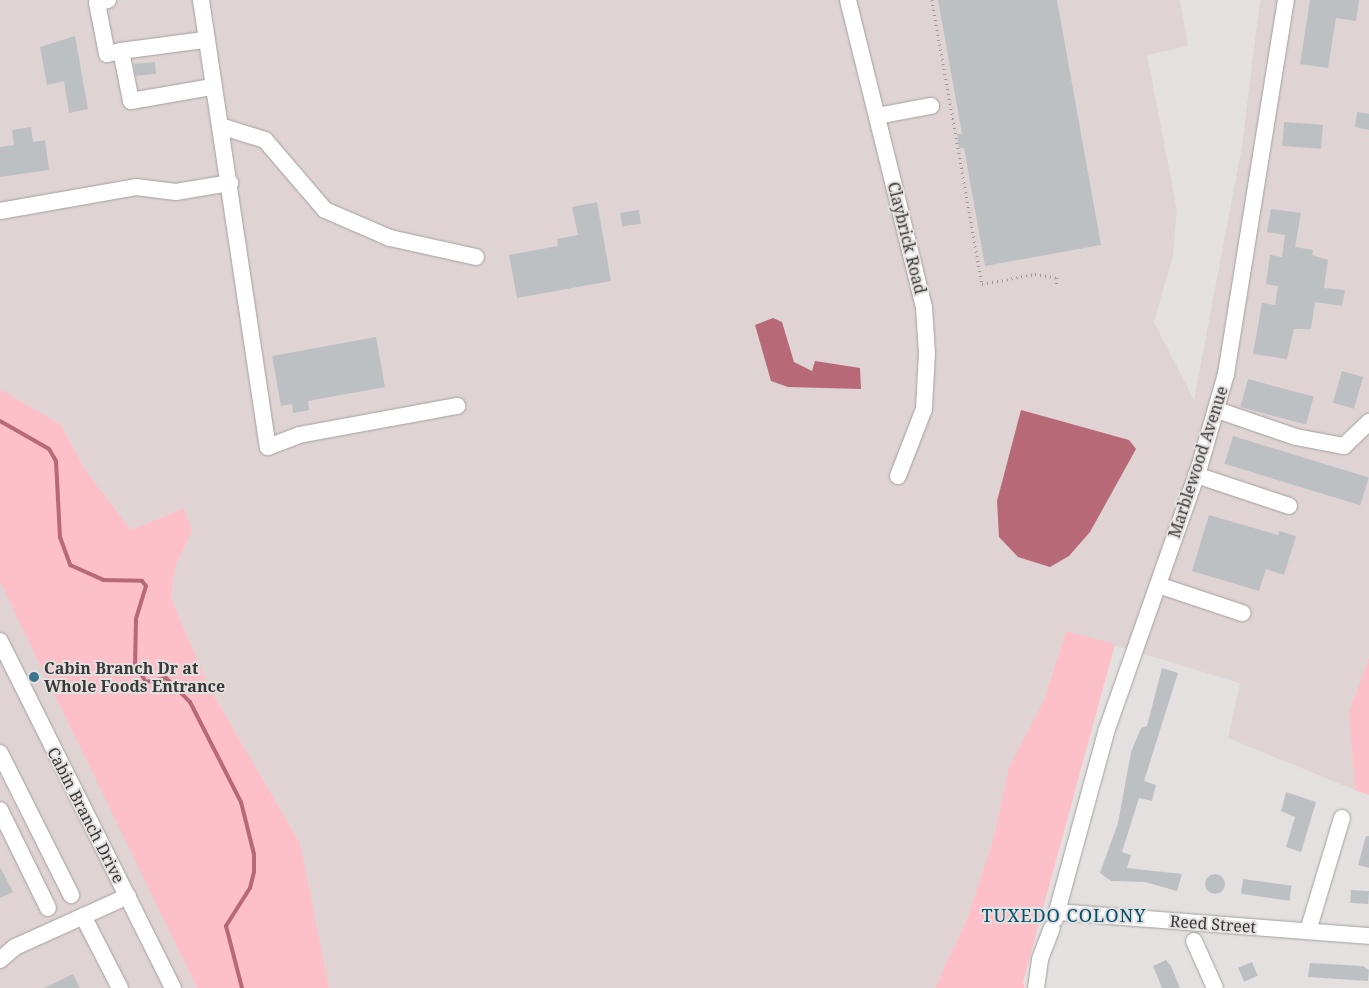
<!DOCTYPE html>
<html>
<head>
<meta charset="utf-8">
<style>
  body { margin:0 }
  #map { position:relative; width:1369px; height:988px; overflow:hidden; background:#e4e0e0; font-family:"Noto Serif",serif }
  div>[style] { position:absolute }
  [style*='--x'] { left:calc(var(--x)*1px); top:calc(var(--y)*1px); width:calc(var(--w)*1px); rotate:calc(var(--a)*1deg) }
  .built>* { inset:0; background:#e0d3d4 }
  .green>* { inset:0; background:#fdbfc8 }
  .water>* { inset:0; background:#b76977 }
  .stream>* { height:4px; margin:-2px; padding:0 2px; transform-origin:2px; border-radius:2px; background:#b76977 }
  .building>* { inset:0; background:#bdc0c2; transform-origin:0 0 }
  .round { border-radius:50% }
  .path>* { height:2.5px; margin-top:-1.25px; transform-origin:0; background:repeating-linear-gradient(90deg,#9b9898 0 1px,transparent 0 5px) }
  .roads { filter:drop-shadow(0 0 1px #a39f9f) drop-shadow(0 0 1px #a39f9f) }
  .minor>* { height:16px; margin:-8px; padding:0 8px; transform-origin:8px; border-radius:8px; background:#fff }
  .dots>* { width:14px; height:14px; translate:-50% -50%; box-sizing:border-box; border:2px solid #e4e0e0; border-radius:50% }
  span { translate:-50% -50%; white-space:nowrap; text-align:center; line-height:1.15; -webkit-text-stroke:4px #e4e0e0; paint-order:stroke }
  .street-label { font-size:16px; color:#393838 }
  .poi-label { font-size:16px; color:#393838; font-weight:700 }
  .left { translate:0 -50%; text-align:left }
  .neighbourhood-label { font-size:18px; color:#00526c; letter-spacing:1px }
</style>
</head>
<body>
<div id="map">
  <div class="built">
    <i style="clip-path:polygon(0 0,1180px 0,1188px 46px,1147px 55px,1177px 210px,1173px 255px,1154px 322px,1194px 400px,1242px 146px,1260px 0,1369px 0,1369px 657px,1349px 712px,1355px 790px,1228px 738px,1240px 683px,1066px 631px,1044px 700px,1009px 767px,994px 836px,969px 914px,935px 988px,329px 988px,300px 843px,210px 689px,171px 598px,175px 567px,192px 531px,183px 508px,131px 530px,86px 471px,61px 425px,0 389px)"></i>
    <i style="clip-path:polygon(0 582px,118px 818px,197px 988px,0 988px)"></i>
  </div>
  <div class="green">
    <i style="clip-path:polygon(0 389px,61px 425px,86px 471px,131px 530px,184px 508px,192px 531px,175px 567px,171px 598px,210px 689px,300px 843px,329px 988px,197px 988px,0 582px)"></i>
    <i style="clip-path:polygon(1066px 631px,1115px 644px,1023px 982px,1025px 988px,935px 988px,969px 914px,994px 836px,1009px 767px,1044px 700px)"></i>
    <i style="clip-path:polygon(1369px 657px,1369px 795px,1355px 790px,1349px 712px)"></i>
  </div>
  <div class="water">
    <i style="clip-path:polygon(773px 318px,782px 322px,794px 362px,812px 371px,815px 361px,860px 368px,861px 389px,788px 387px,771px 381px,755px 325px)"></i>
    <i style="clip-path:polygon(1021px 410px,1129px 440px,1136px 449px,1090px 532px,1069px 556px,1050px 567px,1018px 557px,999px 537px,997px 501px)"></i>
  </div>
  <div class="stream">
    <i style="--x:0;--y:421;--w:56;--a:29.7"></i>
    <i style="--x:49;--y:449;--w:14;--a:60"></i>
    <i style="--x:56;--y:461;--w:76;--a:87"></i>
    <i style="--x:60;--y:537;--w:30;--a:70"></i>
    <i style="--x:70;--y:565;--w:36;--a:24"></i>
    <i style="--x:103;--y:580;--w:39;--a:1"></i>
    <i style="--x:142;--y:581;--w:6;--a:51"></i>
    <i style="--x:146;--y:586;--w:34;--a:107"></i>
    <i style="--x:136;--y:619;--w:46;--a:91.2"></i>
    <i style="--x:135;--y:665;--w:20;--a:57"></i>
    <i style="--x:146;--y:682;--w:20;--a:-11"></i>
    <i style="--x:166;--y:678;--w:34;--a:45"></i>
    <i style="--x:190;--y:702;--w:112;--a:63"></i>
    <i style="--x:241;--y:802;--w:54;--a:76"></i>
    <i style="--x:254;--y:854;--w:18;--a:90"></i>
    <i style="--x:254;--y:872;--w:16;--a:104"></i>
    <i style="--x:250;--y:888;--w:45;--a:122.3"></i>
    <i style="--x:226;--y:926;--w:64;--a:75.5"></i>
  </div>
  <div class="building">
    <i style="clip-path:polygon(938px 0,1057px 0,1101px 245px,985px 266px,964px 148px,959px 148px,957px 134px,962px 134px)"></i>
    <i style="clip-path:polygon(1310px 0,1359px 0,1356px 21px,1336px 18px,1328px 68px,1300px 64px)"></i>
    <i style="clip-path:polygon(75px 36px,88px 109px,69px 113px,64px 81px,47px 85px,40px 47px)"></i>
    <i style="left:155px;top:62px;width:12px;height:21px;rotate:85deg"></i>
    <i style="clip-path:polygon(1357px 112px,1369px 114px,1369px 130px,1355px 127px)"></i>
    <i style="left:1284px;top:122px;width:39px;height:24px;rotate:4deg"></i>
    <i style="clip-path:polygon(31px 127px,33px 142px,45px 140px,49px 170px,0 177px,0 147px,14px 145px,12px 130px)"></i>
    <i style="clip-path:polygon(597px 202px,611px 281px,517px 298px,509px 255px,558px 246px,557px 239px,578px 235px,572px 207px)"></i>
    <i style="clip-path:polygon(1271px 209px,1301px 213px,1295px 247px,1313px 250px,1312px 255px,1328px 260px,1324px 288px,1345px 290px,1342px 306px,1315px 302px,1311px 329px,1294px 329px,1287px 359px,1253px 354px,1262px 303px,1275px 305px,1278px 286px,1266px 284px,1270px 255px,1282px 257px,1285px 235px,1267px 232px)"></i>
    <i style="left:639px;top:210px;width:14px;height:19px;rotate:82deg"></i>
    <i style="clip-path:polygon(376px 337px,385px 387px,308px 401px,309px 410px,293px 413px,292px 404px,281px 406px,272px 356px)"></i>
    <i style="left:1342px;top:371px;width:22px;height:33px;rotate:16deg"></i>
    <i style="left:1248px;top:379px;width:68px;height:29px;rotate:15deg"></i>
    <i style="left:1233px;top:436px;width:142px;height:29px;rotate:17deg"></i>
    <i style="clip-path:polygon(1209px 515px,1278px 535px,1279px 531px,1296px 536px,1284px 575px,1266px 569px,1259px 591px,1192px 571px)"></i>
    <i style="clip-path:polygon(1162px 668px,1178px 673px,1144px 781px,1156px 785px,1152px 801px,1139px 798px,1122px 852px,1131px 855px,1127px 868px,1182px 874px,1177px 891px,1145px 882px,1111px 881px,1100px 873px,1118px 823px,1131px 752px,1141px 728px,1147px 726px)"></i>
    <i style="clip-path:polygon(1286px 792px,1316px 802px,1301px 852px,1286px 847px,1295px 817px,1281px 811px)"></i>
    <i style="clip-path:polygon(1366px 836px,1369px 836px,1369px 868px,1358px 865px)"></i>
    <i style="clip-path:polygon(0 867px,13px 892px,0 898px)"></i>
    <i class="round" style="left:1205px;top:874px;width:20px;height:20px"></i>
    <i style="left:1243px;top:879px;width:49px;height:15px;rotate:8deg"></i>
    <i style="left:1351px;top:890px;width:18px;height:13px;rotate:3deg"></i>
    <i style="clip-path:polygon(1166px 960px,1171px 966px,1180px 988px,1162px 988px,1153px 966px)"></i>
    <i style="left:1252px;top:962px;width:15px;height:15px;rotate:67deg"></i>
    <i style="clip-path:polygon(1310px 963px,1363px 966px,1369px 970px,1368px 981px,1308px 977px)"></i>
    <i style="clip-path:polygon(73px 974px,80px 988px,44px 988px)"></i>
  </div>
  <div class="path">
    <i style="--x:932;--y:0;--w:288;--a:80"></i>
    <i style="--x:982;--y:284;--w:54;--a:-10.7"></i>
    <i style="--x:1035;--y:274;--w:23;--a:10"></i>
    <i style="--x:1058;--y:278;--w:8;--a:104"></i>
  </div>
  <div class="roads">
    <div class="minor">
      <i style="--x:108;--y:0;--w:11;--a:165"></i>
      <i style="--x:97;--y:3;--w:52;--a:78.9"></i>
      <i style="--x:107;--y:54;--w:14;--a:-12"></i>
      <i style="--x:201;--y:0;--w:452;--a:81.5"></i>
      <i style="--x:268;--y:447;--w:33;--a:-21"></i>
      <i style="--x:299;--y:435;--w:161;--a:-10.4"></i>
      <i style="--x:848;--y:0;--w:317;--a:76.1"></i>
      <i style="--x:924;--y:308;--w:45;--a:86.2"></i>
      <i style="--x:927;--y:353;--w:56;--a:93.1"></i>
      <i style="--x:924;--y:409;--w:72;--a:111.2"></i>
      <i style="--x:204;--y:40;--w:84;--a:172.5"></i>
      <i style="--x:121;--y:51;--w:51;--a:78.7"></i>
      <i style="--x:131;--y:101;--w:81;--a:-9.9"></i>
      <i style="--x:877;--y:116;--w:55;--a:-10.5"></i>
      <i style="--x:220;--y:126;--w:47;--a:17.3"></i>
      <i style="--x:265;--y:140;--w:92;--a:49.4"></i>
      <i style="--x:325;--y:210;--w:71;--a:23.3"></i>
      <i style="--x:390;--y:238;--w:88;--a:12.5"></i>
      <i style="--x:0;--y:211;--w:138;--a:-10"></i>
      <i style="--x:136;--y:187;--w:40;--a:7.1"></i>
      <i style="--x:176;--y:192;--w:55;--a:-9.5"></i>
      <i style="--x:1217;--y:410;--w:83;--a:18.9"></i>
      <i style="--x:1296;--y:437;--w:49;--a:10.6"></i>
      <i style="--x:1344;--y:446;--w:35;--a:-44"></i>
      <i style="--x:1196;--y:475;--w:98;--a:18.4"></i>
      <i style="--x:1158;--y:585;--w:89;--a:18.4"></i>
      <i style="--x:0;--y:641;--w:388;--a:63.5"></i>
      <i style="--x:0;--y:753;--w:159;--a:63.4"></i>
      <i style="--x:0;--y:810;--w:109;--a:63.9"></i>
      <i style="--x:1057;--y:912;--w:313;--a:4.4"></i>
      <i style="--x:83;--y:916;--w:81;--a:62.8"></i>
      <i style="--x:1055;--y:919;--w:194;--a:-74.7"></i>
      <i style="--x:1106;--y:732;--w:280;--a:-70.6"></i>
      <i style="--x:1199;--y:468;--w:98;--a:-74"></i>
      <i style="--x:1226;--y:374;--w:379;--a:-80.9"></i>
      <i style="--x:1308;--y:931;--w:118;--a:-73.3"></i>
      <i style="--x:1194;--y:941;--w:51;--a:65.9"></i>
      <i style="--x:0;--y:960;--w:20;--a:-41"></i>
      <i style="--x:15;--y:947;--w:124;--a:-24.3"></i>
      <i style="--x:1036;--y:988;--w:29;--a:-82"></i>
      <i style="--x:1040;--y:959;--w:33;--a:-69"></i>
    </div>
  </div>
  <div class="dots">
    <i style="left:34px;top:677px;background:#3b758e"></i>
  </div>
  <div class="street-label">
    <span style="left:907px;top:238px;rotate:76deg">Claybrick Road</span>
    <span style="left:1198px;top:462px;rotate:-72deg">Marblewood Avenue</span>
    <span style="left:86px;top:815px;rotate:63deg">Cabin Branch Drive</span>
    <span style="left:1213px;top:924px;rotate:4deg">Reed Street</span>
  </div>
  <div class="poi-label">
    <span class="left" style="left:44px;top:677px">Cabin Branch Dr at<br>Whole Foods Entrance</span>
  </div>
  <div class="neighbourhood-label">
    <span style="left:1064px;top:915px">TUXEDO COLONY</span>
  </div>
</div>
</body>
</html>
